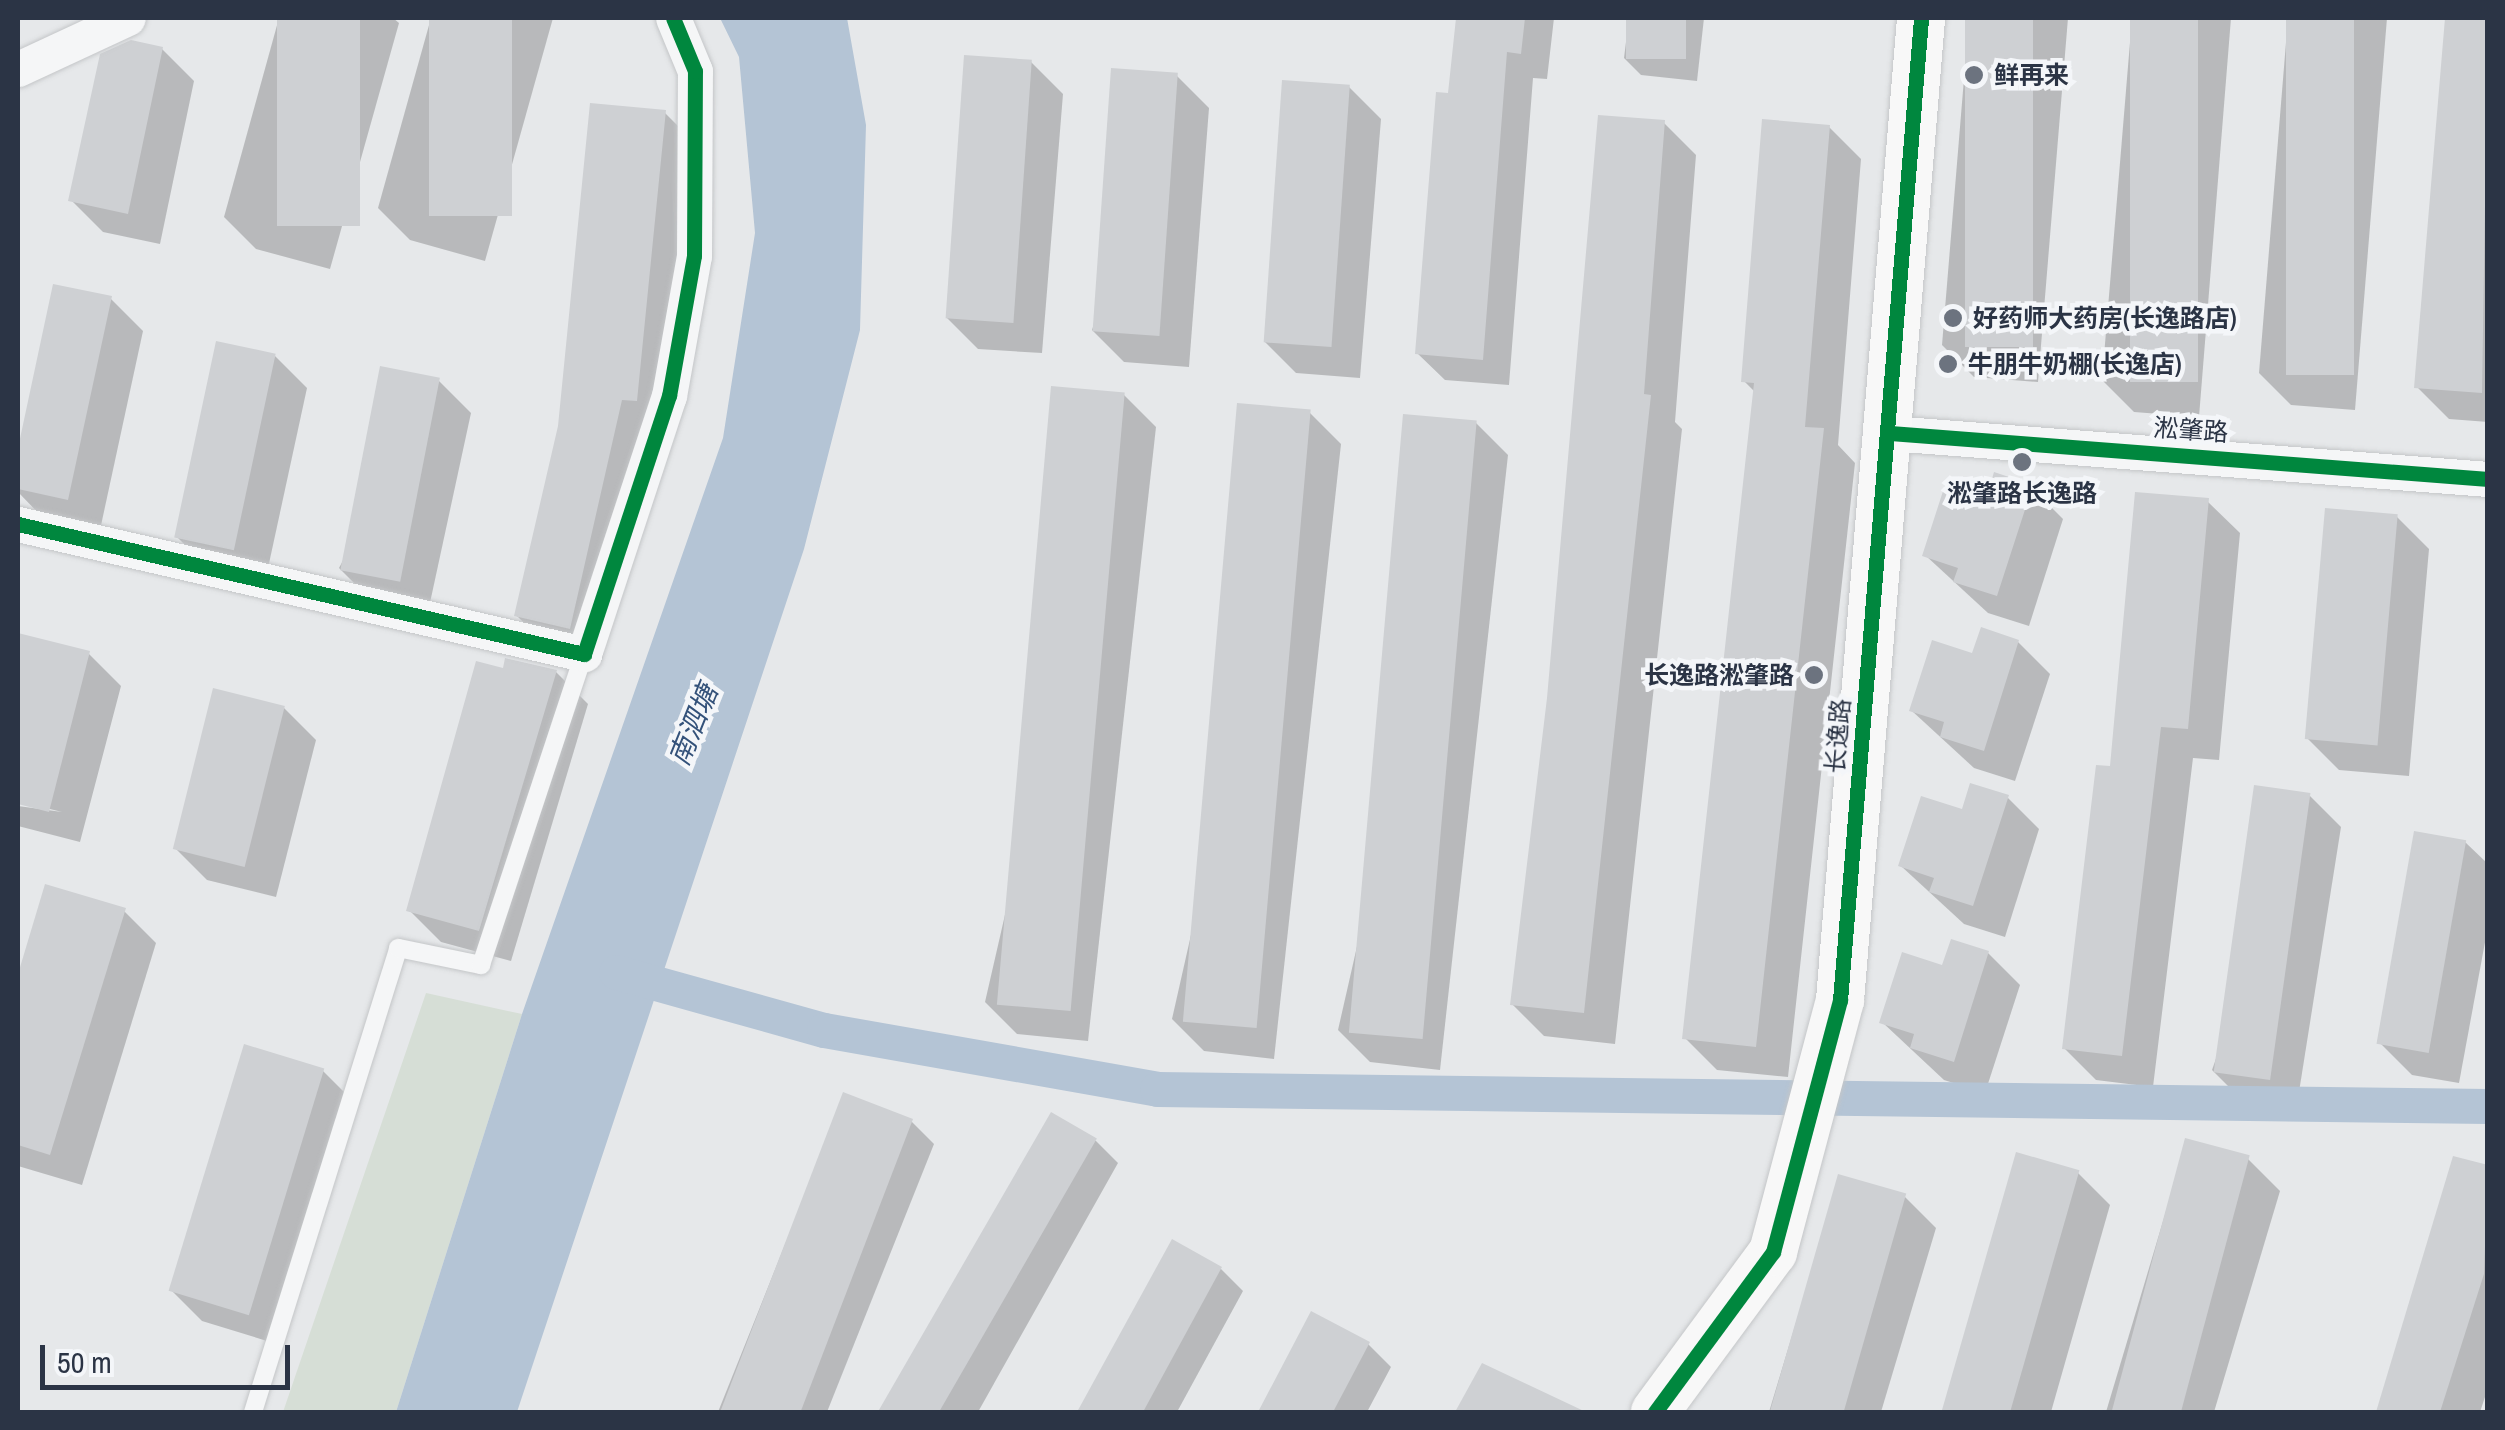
<!DOCTYPE html>
<html>
<head>
<meta charset="utf-8">
<style>
  body { margin:0 }
  #map { position:relative; width:2505px; height:1430px; overflow:hidden; background:#e6e8ea; font-family:"Archivo Narrow","Noto Sans SC",sans-serif }
  div>[style] { position:absolute }
  [style*='--x'] { left:calc(var(--x)*1px); top:calc(var(--y)*1px); width:calc(var(--w)*1px); rotate:calc(var(--a)*1deg) }
  .green>* { inset:0; background:#d6ded6 }
  .water>* { inset:0; background:#b4c4d5 }
  .shadow>* { inset:0; background:#0003 }
  .canal>* { height:35px; margin:-17.5px; padding:0 17.5px; transform-origin:17.5px; border-radius:17.5px; background:#b4c4d5 }
  .building>* { inset:0; background:#ced0d3; transform-origin:0 0 }
  .roads { filter:drop-shadow(0 0 2px #c4c6c8) drop-shadow(0 0 2px #c4c6c8) }
  .lane>* { height:18px; margin:-9px; padding:0 9px; transform-origin:9px; border-radius:9px; background:#f5f6f7 }
  .street>* { height:35px; margin:-17.5px; padding:0 17.5px; transform-origin:17.5px; border-radius:17.5px; background:#f5f6f7 }
  .secondary>* { height:48px; margin:-24px; padding:0 24px; transform-origin:24px; border-radius:24px; background:#f8f8f8 }
  .cycleway>* { height:15px; margin:-7.5px; padding:0 7.5px; transform-origin:7.5px; border-radius:7.5px; background:#00873e }
  .dots>* { width:28px; height:28px; translate:-50% -50%; box-sizing:border-box; border:5px solid #f4f6f9; border-radius:50% }
  span { translate:-50% -50%; white-space:nowrap; text-align:center; line-height:1.15; -webkit-text-stroke:9px #f4f6f9; paint-order:stroke }
  .poi-label { font-size:25px; color:#2b3445; font-weight:700 }
  .left { translate:0 -50%; text-align:left }
  .right { translate:-100% -50%; text-align:right }
  .street-label { font-size:25px; color:#2b3445 }
  .water-label { font-size:28px; color:#34527a; font-style:italic }
  .frame { position:absolute; inset:0; border:20px solid #2b3445; pointer-events:none }
  .scale { position:absolute; left:40px; top:1345px; width:250px; height:45px; box-sizing:border-box; border:5px solid #2b3445; border-top:0; padding-left:12px; font-size:30px; line-height:35px; white-space:nowrap; color:#2b3445; -webkit-text-stroke:8px #f4f6f9; paint-order:stroke }
</style>
</head>
<body>
<div id="map">
  <div class="green">
    <i style="clip-path:polygon(426px 993px,522px 1014px,396px 1412px,283px 1412px)"></i>
  </div>
  <div class="water">
    <i style="clip-path:polygon(720px 18px,847px 18px,866px 125px,860px 330px,804px 549px,517px 1412px,396px 1412px,522px 1014px,723px 438px,755px 233px,739px 57px)"></i>
  </div>
  <div class="shadow">
    <i style="clip-path:polygon(279px 18px,393px 18px,399px 23px,330px 269px,256px 249px,224px 217px)"></i>
    <i style="clip-path:polygon(431px 18px,553px 18px,485px 261px,410px 240px,378px 208px)"></i>
    <i style="clip-path:polygon(1459px 18px,1554px 18px,1547px 79px,1533px 78px,1509px 385px,1445px 380px,1417px 353px)"></i>
    <i style="clip-path:polygon(1629px 18px,1704px 18px,1697px 81px,1641px 75px,1624px 58px)"></i>
    <i style="clip-path:polygon(1969px 18px,2068px 18px,2038px 382px,1974px 377px,1942px 345px)"></i>
    <i style="clip-path:polygon(2132px 18px,2231px 18px,2199px 417px,2134px 412px,2102px 380px)"></i>
    <i style="clip-path:polygon(2288px 18px,2387px 18px,2355px 410px,2291px 405px,2259px 373px)"></i>
    <i style="clip-path:polygon(2447px 18px,2488px 18px,2488px 422px,2449px 419px,2417px 387px)"></i>
    <i style="clip-path:polygon(162px 49px,194px 81px,160px 244px,103px 232px,71px 200px)"></i>
    <i style="clip-path:polygon(1031px 62px,1063px 94px,1042px 353px,978px 349px,946px 317px)"></i>
    <i style="clip-path:polygon(1177px 76px,1209px 108px,1189px 367px,1124px 362px,1092px 330px)"></i>
    <i style="clip-path:polygon(1349px 87px,1381px 119px,1360px 378px,1296px 373px,1264px 341px)"></i>
    <i style="clip-path:polygon(665px 113px,697px 145px,654px 430px,602px 660px,548px 647px,516px 615px)"></i>
    <i style="clip-path:polygon(1664px 123px,1696px 155px,1675px 422px,1682px 429px,1615px 1044px,1544px 1036px,1512px 1004px)"></i>
    <i style="clip-path:polygon(1829px 127px,1861px 159px,1838px 445px,1855px 463px,1788px 1077px,1717px 1070px,1685px 1038px,1756px 393px,1744px 381px)"></i>
    <i style="clip-path:polygon(54px 287px,111px 299px,143px 331px,100px 530px,44px 519px,18px 492px,18px 461px)"></i>
    <i style="clip-path:polygon(275px 356px,307px 388px,265px 582px,209px 569px,177px 537px)"></i>
    <i style="clip-path:polygon(439px 381px,471px 413px,428px 612px,371px 600px,339px 568px)"></i>
    <i style="clip-path:polygon(1124px 395px,1156px 427px,1088px 1041px,1017px 1034px,985px 1002px)"></i>
    <i style="clip-path:polygon(1309px 412px,1341px 444px,1274px 1059px,1204px 1051px,1172px 1019px)"></i>
    <i style="clip-path:polygon(1476px 423px,1508px 455px,1440px 1070px,1370px 1062px,1338px 1030px)"></i>
    <i style="clip-path:polygon(2031px 487px,2063px 519px,2029px 626px,1988px 613px,1925px 555px,1987px 502px)"></i>
    <i style="clip-path:polygon(2207px 501px,2240px 533px,2219px 760px,2193px 758px,2153px 1087px,2096px 1080px,2064px 1048px,2113px 769px)"></i>
    <i style="clip-path:polygon(2397px 517px,2429px 549px,2409px 776px,2339px 770px,2307px 738px)"></i>
    <i style="clip-path:polygon(19px 636px,89px 654px,121px 686px,80px 842px,18px 826px,18px 806px,62px 812px,18px 801px)"></i>
    <i style="clip-path:polygon(2018px 642px,2050px 674px,2015px 781px,1974px 768px,1912px 711px,1974px 656px)"></i>
    <i style="clip-path:polygon(504px 671px,556px 672px,588px 704px,511px 961px,441px 942px,409px 910px)"></i>
    <i style="clip-path:polygon(284px 708px,316px 740px,276px 897px,207px 880px,175px 848px)"></i>
    <i style="clip-path:polygon(2309px 795px,2341px 827px,2296px 1111px,2244px 1102px,2212px 1070px)"></i>
    <i style="clip-path:polygon(2007px 797px,2039px 829px,2005px 937px,1964px 924px,1901px 866px,1963px 812px)"></i>
    <i style="clip-path:polygon(2465px 842px,2488px 864px,2488px 926px,2459px 1083px,2412px 1075px,2380px 1043px)"></i>
    <i style="clip-path:polygon(47px 887px,124px 911px,156px 943px,82px 1185px,18px 1166px,18px 982px)"></i>
    <i style="clip-path:polygon(1988px 953px,2020px 985px,1985px 1093px,1944px 1080px,1882px 1022px,1944px 968px)"></i>
    <i style="clip-path:polygon(323px 1071px,355px 1103px,280px 1345px,202px 1321px,170px 1289px)"></i>
    <i style="clip-path:polygon(845px 1095px,911px 1121px,934px 1144px,827px 1412px,718px 1412px)"></i>
    <i style="clip-path:polygon(1051px 1116px,1096px 1141px,1118px 1163px,978px 1412px,884px 1412px)"></i>
    <i style="clip-path:polygon(2187px 1141px,2248px 1159px,2280px 1191px,2214px 1412px,2106px 1412px)"></i>
    <i style="clip-path:polygon(2017px 1155px,2078px 1173px,2110px 1205px,2051px 1412px,1943px 1412px)"></i>
    <i style="clip-path:polygon(2454px 1159px,2488px 1168px,2488px 1388px,2480px 1412px,2378px 1412px)"></i>
    <i style="clip-path:polygon(1840px 1177px,1904px 1196px,1936px 1228px,1881px 1412px,1769px 1412px)"></i>
    <i style="clip-path:polygon(1173px 1243px,1221px 1269px,1243px 1291px,1177px 1412px,1080px 1412px)"></i>
    <i style="clip-path:polygon(1312px 1315px,1368px 1344px,1391px 1367px,1367px 1412px,1261px 1412px)"></i>
    <i style="clip-path:polygon(1483px 1366px,1547px 1397px,1563px 1412px,1458px 1412px)"></i>
  </div>
  <div class="canal">
    <i style="--x:616;--y:972;--w:216;--a:15.6"></i>
    <i style="--x:824;--y:1030;--w:338;--a:10"></i>
    <i style="--x:1157;--y:1089;--w:1331;--a:0.73"></i>
  </div>
  <div class="building">
    <i style="left:277px;top:18px;width:83px;height:208px"></i>
    <i style="left:429px;top:18px;width:83px;height:198px"></i>
    <i style="clip-path:polygon(1456px 18px,1525px 18px,1521px 54px,1507px 52px,1483px 360px,1415px 354px,1436px 92px,1448px 93px)"></i>
    <i style="left:1626px;top:18px;width:60px;height:41px"></i>
    <i style="left:1965px;top:18px;width:68px;height:329px"></i>
    <i style="left:2130px;top:18px;width:68px;height:364px"></i>
    <i style="left:2286px;top:18px;width:68px;height:357px"></i>
    <i style="clip-path:polygon(2445px 18px,2488px 18px,2482px 393px,2414px 388px)"></i>
    <i style="clip-path:polygon(131px 40px,163px 47px,128px 214px,68px 201px,100px 54px)"></i>
    <i style="left:964px;top:55px;width:68px;height:264px;rotate:4deg"></i>
    <i style="left:1111px;top:68px;width:67px;height:264px;rotate:4deg"></i>
    <i style="left:1282px;top:80px;width:68px;height:263px;rotate:4deg"></i>
    <i style="clip-path:polygon(590px 103px,666px 110px,637px 401px,622px 400px,570px 629px,514px 616px,558px 426px)"></i>
    <i style="clip-path:polygon(1598px 115px,1665px 120px,1644px 394px,1651px 395px,1584px 1013px,1510px 1005px,1547px 698px)"></i>
    <i style="clip-path:polygon(1762px 119px,1830px 125px,1805px 427px,1824px 428px,1756px 1047px,1682px 1039px,1754px 383px,1741px 382px)"></i>
    <i style="clip-path:polygon(53px 284px,112px 296px,68px 500px,18px 489px,18px 448px)"></i>
    <i style="left:216px;top:341px;width:61px;height:201px;rotate:12deg"></i>
    <i style="left:380px;top:366px;width:61px;height:208px;rotate:11deg"></i>
    <i style="left:1051px;top:386px;width:74px;height:621px;rotate:5deg"></i>
    <i style="left:1237px;top:403px;width:74px;height:621px;rotate:5deg"></i>
    <i style="left:1403px;top:414px;width:74px;height:621px;rotate:5deg"></i>
    <i style="clip-path:polygon(1994px 472px,2033px 485px,1997px 596px,1953px 582px,1958px 568px,1922px 556px,1945px 485px,1986px 499px)"></i>
    <i style="clip-path:polygon(2135px 492px,2209px 498px,2188px 729px,2161px 727px,2122px 1056px,2062px 1049px,2096px 765px,2110px 766px)"></i>
    <i style="left:2325px;top:508px;width:73px;height:232px;rotate:5deg"></i>
    <i style="clip-path:polygon(1981px 627px,2019px 640px,1984px 751px,1940px 737px,1944px 722px,1909px 711px,1932px 640px,1972px 653px)"></i>
    <i style="clip-path:polygon(18px 633px,90px 651px,49px 812px,18px 804px)"></i>
    <i style="clip-path:polygon(505px 658px,557px 670px,479px 931px,406px 911px,476px 661px,503px 668px)"></i>
    <i style="left:213px;top:688px;width:74px;height:166px;rotate:14deg"></i>
    <i style="clip-path:polygon(1970px 783px,2009px 795px,1973px 906px,1929px 892px,1934px 878px,1898px 866px,1921px 796px,1962px 809px)"></i>
    <i style="left:2254px;top:785px;width:57px;height:290px;rotate:8deg"></i>
    <i style="left:2414px;top:831px;width:53px;height:216px;rotate:10deg"></i>
    <i style="clip-path:polygon(45px 884px,126px 908px,50px 1155px,18px 1145px,18px 974px)"></i>
    <i style="clip-path:polygon(1951px 939px,1989px 951px,1954px 1062px,1910px 1048px,1914px 1034px,1879px 1023px,1902px 952px,1942px 965px)"></i>
    <i style="left:244px;top:1044px;width:84px;height:258px;rotate:17deg"></i>
    <i style="left:843px;top:1092px;width:75px;height:345px;rotate:21deg"></i>
    <i style="left:1051px;top:1112px;width:53px;height:345px;rotate:30deg"></i>
    <i style="left:2185px;top:1138px;width:67px;height:286px;rotate:15deg"></i>
    <i style="left:2016px;top:1152px;width:66px;height:271px;rotate:16deg"></i>
    <i style="clip-path:polygon(2453px 1156px,2488px 1165px,2484px 1274px,2440px 1412px,2376px 1412px)"></i>
    <i style="left:1838px;top:1174px;width:71px;height:248px;rotate:16deg"></i>
    <i style="clip-path:polygon(1172px 1239px,1222px 1267px,1143px 1412px,1077px 1412px)"></i>
    <i style="clip-path:polygon(1311px 1311px,1370px 1342px,1333px 1412px,1258px 1412px)"></i>
    <i style="clip-path:polygon(1482px 1363px,1586px 1412px,1455px 1412px)"></i>
  </div>
  <div class="roads">
    <div class="lane">
      <i style="--x:253;--y:1412;--w:486;--a:-72.6"></i>
      <i style="--x:398;--y:948;--w:85;--a:11.6"></i>
      <i style="--x:481;--y:965;--w:328;--a:-71.7"></i>
    </div>
    <div class="street">
      <i style="--x:18;--y:69;--w:121;--a:-24.9"></i>
      <i style="--x:1890;--y:433;--w:600;--a:4.4"></i>
      <i style="--x:18;--y:524;--w:581;--a:12.94"></i>
      <i style="--x:584;--y:654;--w:272;--a:-71.8"></i>
      <i style="--x:669;--y:396;--w:142;--a:-79.9"></i>
      <i style="--x:694;--y:256;--w:185;--a:-89.7"></i>
      <i style="--x:695;--y:71;--w:57;--a:-112.5"></i>
    </div>
    <div class="secondary">
      <i style="--x:1655;--y:1412;--w:199;--a:-53.6"></i>
      <i style="--x:1773;--y:1252;--w:261;--a:-75.1"></i>
      <i style="--x:1840;--y:1000;--w:985;--a:-85.28"></i>
    </div>
  </div>
  <div class="cycleway">
    <i style="--x:1890;--y:433;--w:600;--a:4.4"></i>
    <i style="--x:18;--y:524;--w:581;--a:12.94"></i>
    <i style="--x:584;--y:654;--w:272;--a:-71.8"></i>
    <i style="--x:669;--y:396;--w:142;--a:-79.9"></i>
    <i style="--x:694;--y:256;--w:185;--a:-89.7"></i>
    <i style="--x:695;--y:71;--w:57;--a:-112.5"></i>
    <i style="--x:1655;--y:1412;--w:199;--a:-53.6"></i>
    <i style="--x:1773;--y:1252;--w:261;--a:-75.1"></i>
    <i style="--x:1840;--y:1000;--w:985;--a:-85.28"></i>
  </div>
  <div class="dots">
    <i style="left:1974px;top:75px;background:#6c737f"></i>
    <i style="left:1953px;top:318px;background:#6c737f"></i>
    <i style="left:1948px;top:364px;background:#6c737f"></i>
    <i style="left:2022px;top:462px;background:#6c737f"></i>
    <i style="left:1814px;top:675px;background:#6c737f"></i>
  </div>
  <div class="poi-label">
    <span class="left" style="left:1994px;top:75px">鲜再来</span>
    <span class="left" style="left:1973px;top:318px">好药师大药房(长逸路店)</span>
    <span class="left" style="left:1968px;top:364px">牛朋牛奶棚(长逸店)</span>
    <span style="left:2022px;top:493px">淞肇路长逸路</span>
    <span class="right" style="left:1794px;top:675px">长逸路淞肇路</span>
  </div>
  <div class="street-label">
    <span style="left:2191px;top:430px;rotate:4deg">淞肇路</span>
    <span style="left:1838px;top:736px;rotate:-85deg">长逸路</span>
  </div>
  <div class="water-label">
    <span style="left:693px;top:725px;rotate:-68deg">南泗塘</span>
  </div>
  <div class="frame"></div>
  <div class="scale">50 m</div>
</div>
</body>
</html>
